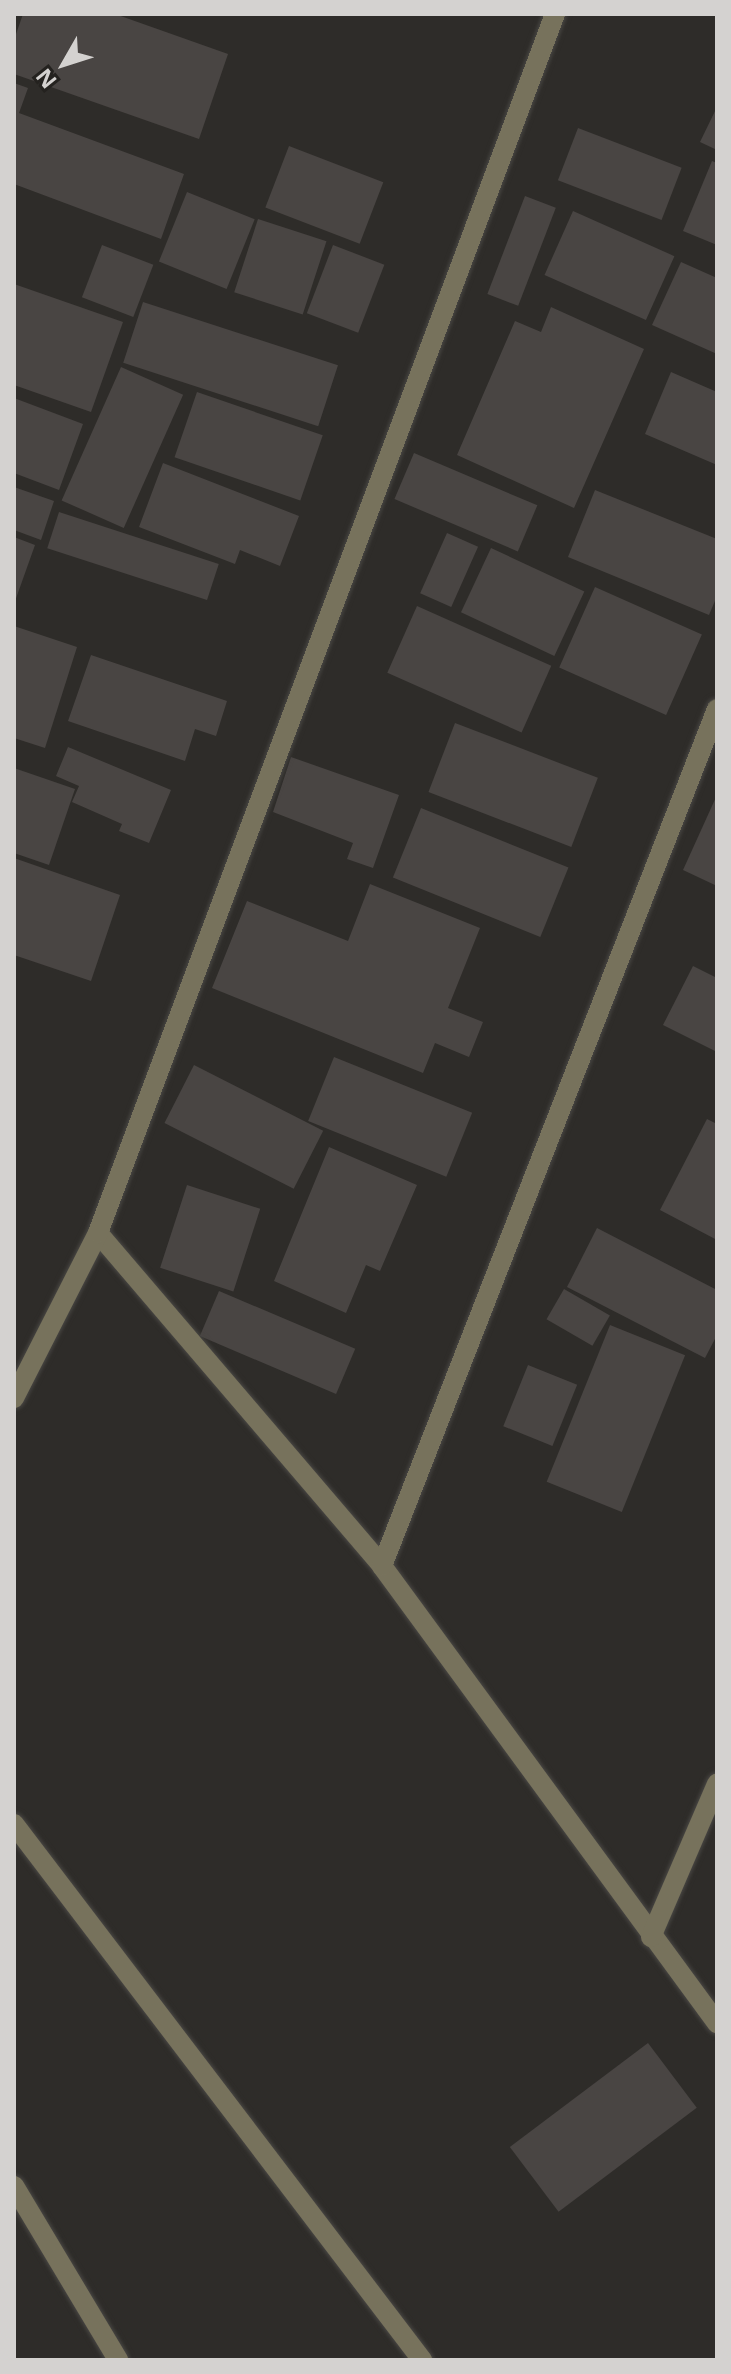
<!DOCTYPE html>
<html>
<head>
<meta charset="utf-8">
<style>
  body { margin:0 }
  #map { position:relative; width:731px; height:2374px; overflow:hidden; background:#2e2c29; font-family:"Noto Sans",sans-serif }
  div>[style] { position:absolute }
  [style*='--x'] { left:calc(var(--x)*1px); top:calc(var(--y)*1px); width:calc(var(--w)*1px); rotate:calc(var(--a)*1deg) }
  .building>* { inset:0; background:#494543; transform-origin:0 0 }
  .roads { filter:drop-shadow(0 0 2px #494744) drop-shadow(0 0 2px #494744) }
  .minor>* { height:20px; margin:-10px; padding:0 10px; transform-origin:10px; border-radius:10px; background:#77725c }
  span { translate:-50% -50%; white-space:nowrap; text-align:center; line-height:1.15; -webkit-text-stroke:6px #24221f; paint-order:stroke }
  .frame { position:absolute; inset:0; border:16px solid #d4d2d0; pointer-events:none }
  .north { position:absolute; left:24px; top:24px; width:80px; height:80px; -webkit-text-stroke:6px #24221f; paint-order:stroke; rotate:231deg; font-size:22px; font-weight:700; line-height:32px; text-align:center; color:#d4d2d0 }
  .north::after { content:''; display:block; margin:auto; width:28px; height:36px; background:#d4d2d0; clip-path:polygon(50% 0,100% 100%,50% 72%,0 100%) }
</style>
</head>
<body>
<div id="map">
  <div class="building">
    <i style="clip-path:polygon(23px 14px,115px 14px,228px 54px,199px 139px,14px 74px,14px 40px)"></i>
    <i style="clip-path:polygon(14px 83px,28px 88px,19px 113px,184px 174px,161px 239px,14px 184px)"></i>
    <i style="clip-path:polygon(717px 107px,717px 150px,700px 142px)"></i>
    <i style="left:578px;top:128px;width:111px;height:56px;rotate:21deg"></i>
    <i style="left:289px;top:146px;width:101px;height:66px;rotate:21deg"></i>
    <i style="clip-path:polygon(712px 161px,717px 163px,717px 245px,683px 231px)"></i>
    <i style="left:187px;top:192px;width:73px;height:75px;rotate:22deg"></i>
    <i style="left:525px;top:196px;width:33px;height:105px;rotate:21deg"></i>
    <i style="left:573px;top:211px;width:111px;height:70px;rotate:24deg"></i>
    <i style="left:258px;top:219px;width:72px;height:77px;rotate:18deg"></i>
    <i style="left:102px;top:245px;width:55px;height:56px;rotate:21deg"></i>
    <i style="left:333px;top:245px;width:55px;height:73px;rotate:21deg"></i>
    <i style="clip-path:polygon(681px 262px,717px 278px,717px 354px,652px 325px)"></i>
    <i style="clip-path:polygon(14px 284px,123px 322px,91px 412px,14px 385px)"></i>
    <i style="left:143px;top:302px;width:205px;height:64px;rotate:18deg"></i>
    <i style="clip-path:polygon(551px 307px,644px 349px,574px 508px,457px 455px,515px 321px,541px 332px)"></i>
    <i style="left:121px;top:367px;width:68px;height:146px;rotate:24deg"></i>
    <i style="clip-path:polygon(671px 372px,717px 392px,717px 465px,645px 434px)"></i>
    <i style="left:197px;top:392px;width:133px;height:69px;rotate:19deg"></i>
    <i style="clip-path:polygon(14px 398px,83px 424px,59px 490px,14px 473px)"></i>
    <i style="left:414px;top:453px;width:134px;height:50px;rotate:23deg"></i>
    <i style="clip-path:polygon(163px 463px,299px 516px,280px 566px,240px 550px,235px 564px,139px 527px)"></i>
    <i style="clip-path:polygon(14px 487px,54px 501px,41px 540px,14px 530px)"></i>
    <i style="clip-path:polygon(595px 490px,717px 539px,717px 596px,709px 615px,568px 557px)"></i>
    <i style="left:59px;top:512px;width:168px;height:38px;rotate:18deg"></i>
    <i style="left:447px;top:533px;width:34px;height:66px;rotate:24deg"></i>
    <i style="clip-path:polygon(14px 537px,35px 545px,14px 604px)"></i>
    <i style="left:491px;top:548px;width:103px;height:71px;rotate:25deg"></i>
    <i style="left:595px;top:587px;width:117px;height:88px;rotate:24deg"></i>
    <i style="left:417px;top:606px;width:147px;height:73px;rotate:24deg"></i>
    <i style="clip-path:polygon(14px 626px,77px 647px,45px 748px,14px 738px)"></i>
    <i style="clip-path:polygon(91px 655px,227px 701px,216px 736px,195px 729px,185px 761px,68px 721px)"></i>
    <i style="left:455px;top:723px;width:153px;height:74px;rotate:21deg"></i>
    <i style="clip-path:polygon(68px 747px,171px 790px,149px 843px,119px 831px,122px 824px,72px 802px,79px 786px,56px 776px)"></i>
    <i style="clip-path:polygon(291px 757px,399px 795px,373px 868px,347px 859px,353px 843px,273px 812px)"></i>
    <i style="clip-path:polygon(14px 768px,75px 789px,49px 865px,14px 853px)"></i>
    <i style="clip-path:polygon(717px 795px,717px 886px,683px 870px)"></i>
    <i style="left:421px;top:808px;width:159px;height:75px;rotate:22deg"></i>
    <i style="clip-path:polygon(14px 858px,120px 895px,91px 981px,14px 955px)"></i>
    <i style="clip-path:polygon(370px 884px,480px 928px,448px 1008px,483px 1022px,469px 1057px,435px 1043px,423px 1073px,212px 988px,247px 901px,348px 941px)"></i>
    <i style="clip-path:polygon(693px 966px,717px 978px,717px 1052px,663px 1025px)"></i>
    <i style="left:334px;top:1057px;width:149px;height:69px;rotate:22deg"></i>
    <i style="left:194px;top:1065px;width:145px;height:65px;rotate:27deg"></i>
    <i style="clip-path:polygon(707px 1119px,717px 1124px,717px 1240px,660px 1210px)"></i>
    <i style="clip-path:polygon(329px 1147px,417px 1185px,380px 1271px,366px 1265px,346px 1313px,274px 1281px)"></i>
    <i style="left:187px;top:1185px;width:77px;height:87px;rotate:18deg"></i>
    <i style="clip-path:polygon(597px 1228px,717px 1290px,717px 1335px,705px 1358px,567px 1287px)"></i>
    <i style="left:564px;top:1289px;width:53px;height:35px;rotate:30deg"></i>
    <i style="left:219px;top:1291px;width:148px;height:49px;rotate:23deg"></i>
    <i style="left:610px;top:1325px;width:81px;height:169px;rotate:22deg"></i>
    <i style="left:528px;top:1365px;width:53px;height:66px;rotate:22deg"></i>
    <i style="left:648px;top:2043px;width:81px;height:173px;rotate:53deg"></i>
  </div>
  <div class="roads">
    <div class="minor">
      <i style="--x:98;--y:1233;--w:438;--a:49.5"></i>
      <i style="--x:382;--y:1566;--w:567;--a:53.76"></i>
      <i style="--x:14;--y:1398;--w:185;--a:-63"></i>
      <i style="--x:98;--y:1233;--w:1302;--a:-69.45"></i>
      <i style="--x:382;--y:1566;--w:920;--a:-68.65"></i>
      <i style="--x:14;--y:1824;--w:674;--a:52.72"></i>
      <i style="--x:651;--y:1937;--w:167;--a:-66.7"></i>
      <i style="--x:14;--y:2186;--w:203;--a:59.1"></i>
    </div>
  </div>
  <div class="frame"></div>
  <div class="north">N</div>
</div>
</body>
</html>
